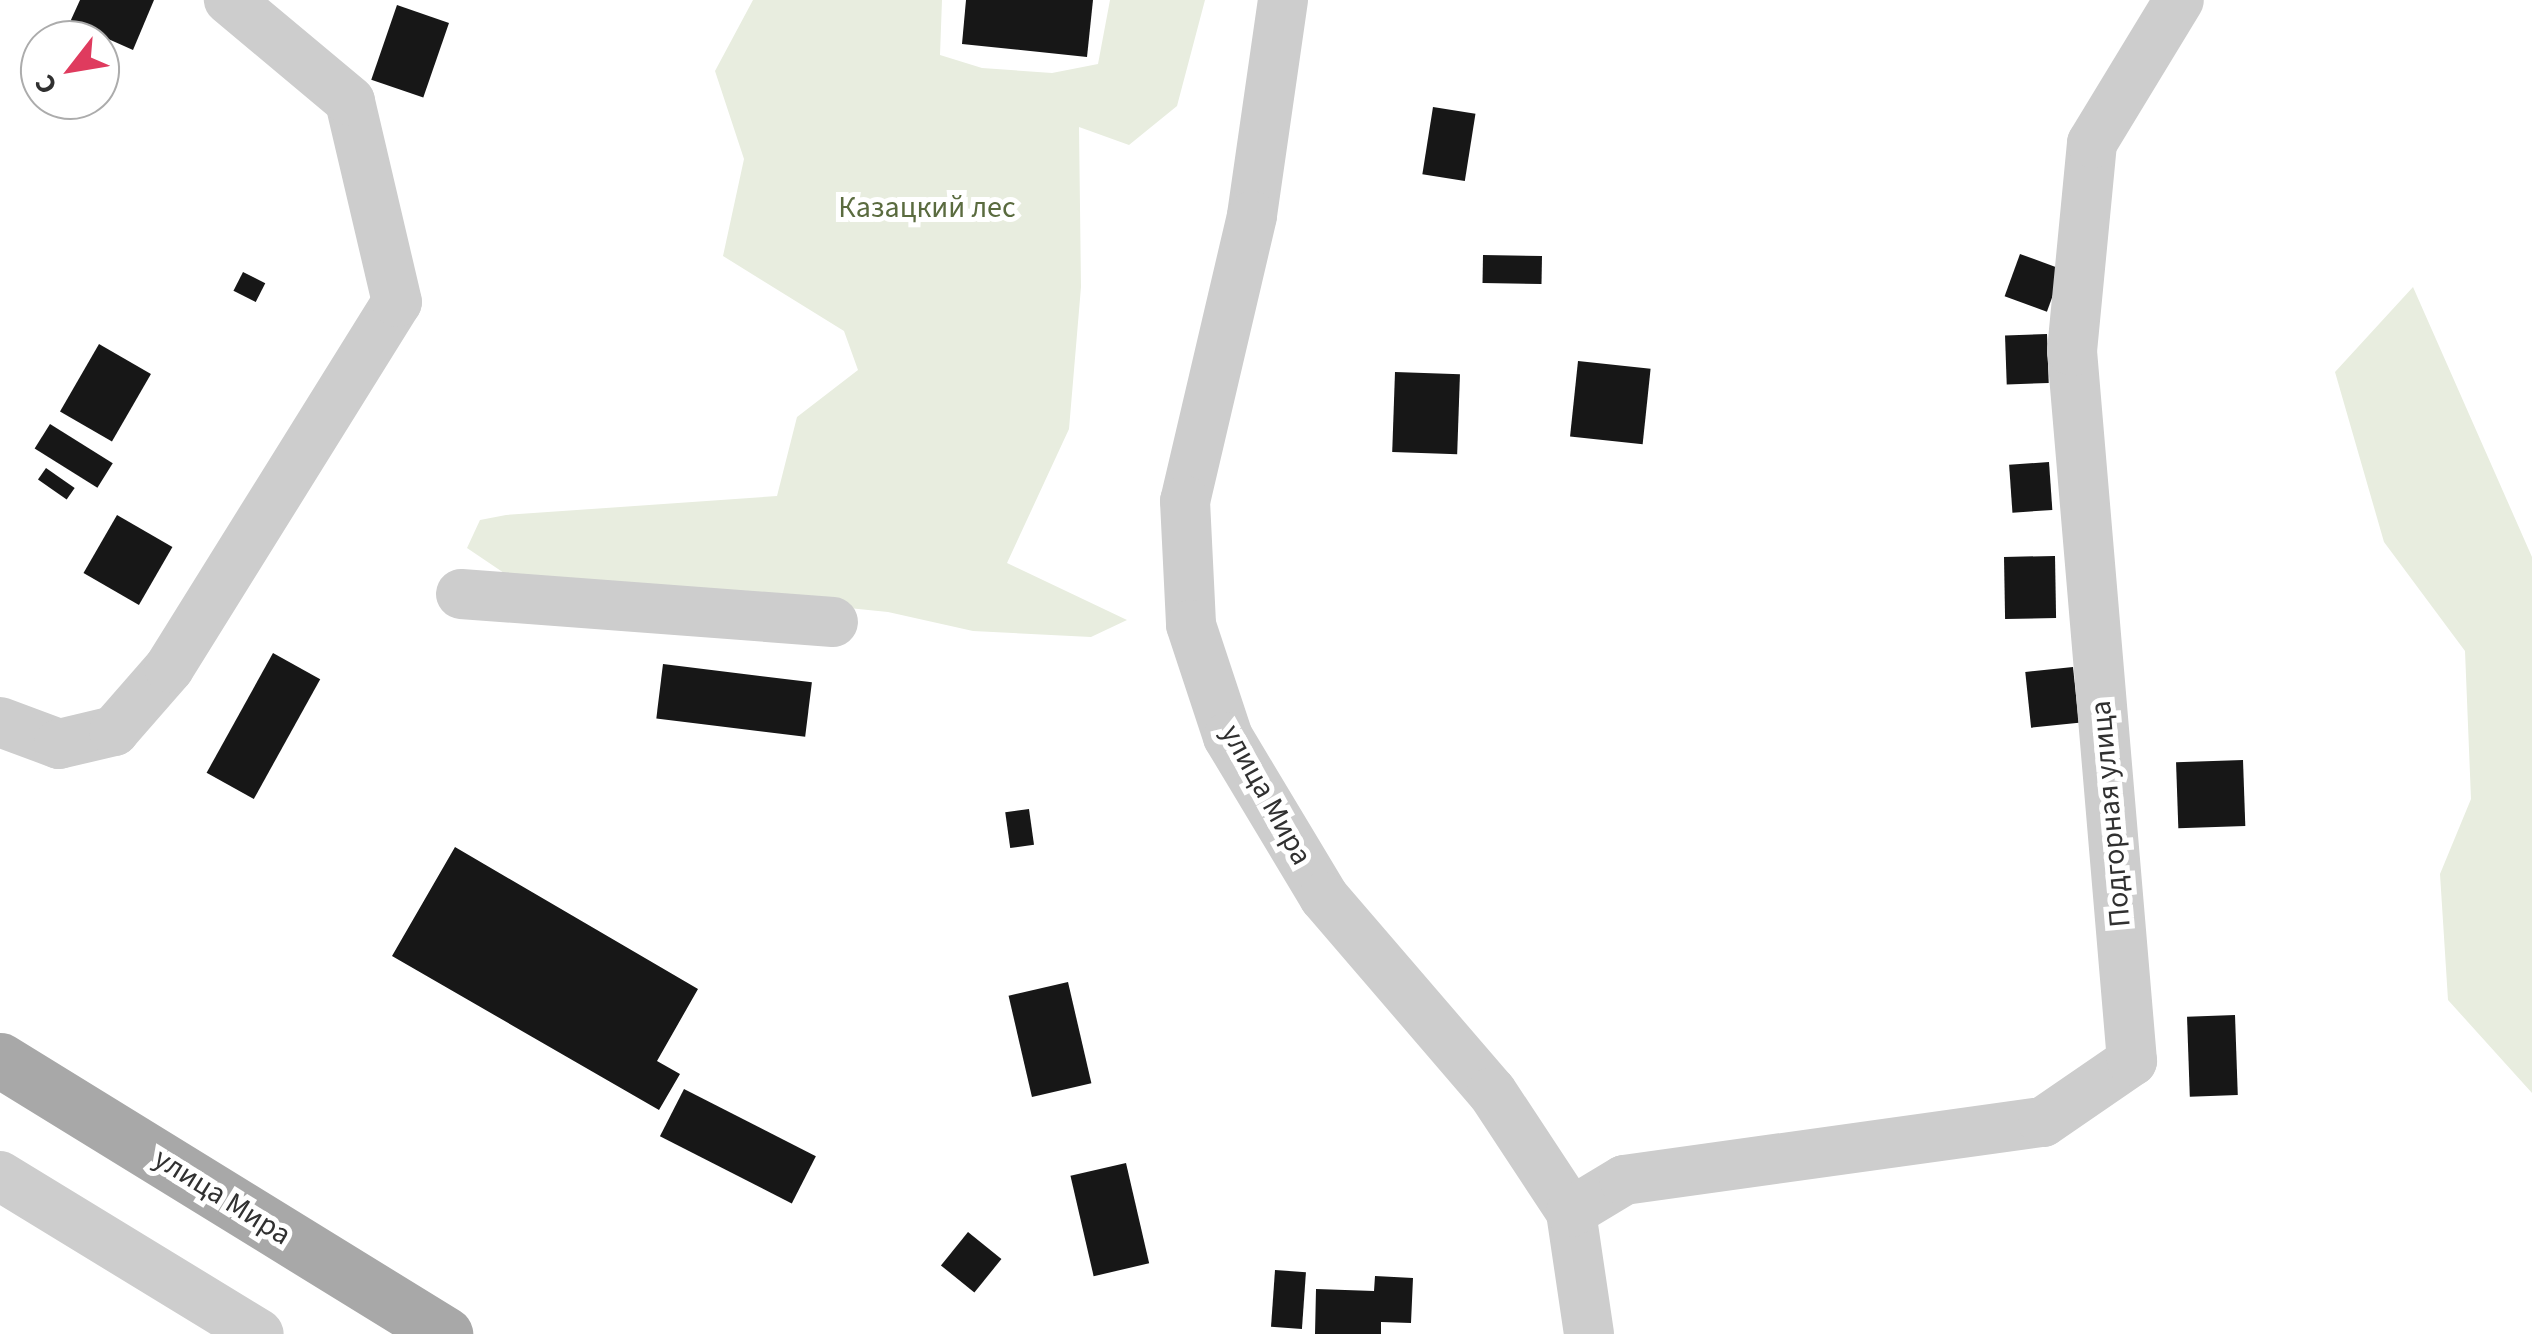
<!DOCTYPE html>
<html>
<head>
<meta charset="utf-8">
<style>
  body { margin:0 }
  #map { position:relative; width:2532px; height:1334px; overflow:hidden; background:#fff; font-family:"Source Sans 3",sans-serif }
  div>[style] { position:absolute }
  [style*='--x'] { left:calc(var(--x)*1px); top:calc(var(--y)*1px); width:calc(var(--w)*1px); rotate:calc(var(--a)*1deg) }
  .green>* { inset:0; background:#e8eddf }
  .building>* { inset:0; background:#171717; transform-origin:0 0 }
  .minor>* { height:50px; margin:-25px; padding:0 25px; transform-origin:25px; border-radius:25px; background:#cdcdcd }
  .major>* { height:55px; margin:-27.5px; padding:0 27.5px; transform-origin:27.5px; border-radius:27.5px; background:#a8a8a8 }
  span { translate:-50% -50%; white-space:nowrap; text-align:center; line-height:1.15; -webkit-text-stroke:10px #fff; paint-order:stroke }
  .park-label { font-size:30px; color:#5a6b3f }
  .street-label { font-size:30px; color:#303030 }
  .north { position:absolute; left:20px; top:20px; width:100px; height:100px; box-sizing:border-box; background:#fff; border:2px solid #acacac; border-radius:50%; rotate:239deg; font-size:28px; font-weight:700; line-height:40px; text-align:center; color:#303030 }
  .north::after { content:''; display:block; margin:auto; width:35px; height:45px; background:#df3b5e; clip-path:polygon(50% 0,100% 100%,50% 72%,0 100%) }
</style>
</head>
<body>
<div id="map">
  <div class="green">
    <i style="clip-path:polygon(753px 0,942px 0,940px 55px,982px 68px,1052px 73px,1098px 64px,1110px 0,1205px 0,1177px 106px,1129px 145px,1079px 127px,1081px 287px,1069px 429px,1007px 563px,1127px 620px,1091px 637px,973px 631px,888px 612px,504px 573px,467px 548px,480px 520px,506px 515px,777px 496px,797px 417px,858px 370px,844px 331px,723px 256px,744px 159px,715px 71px)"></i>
    <i style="clip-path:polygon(2413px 287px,2532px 557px,2532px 1093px,2448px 1000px,2440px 874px,2471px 799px,2465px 651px,2384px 542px,2335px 372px)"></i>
  </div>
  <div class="building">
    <i style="clip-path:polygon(80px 0,154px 0,133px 50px,70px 22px)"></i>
    <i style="clip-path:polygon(966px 0,1093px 0,1087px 57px,962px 44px)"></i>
    <i style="left:397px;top:5px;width:55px;height:79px;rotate:19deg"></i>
    <i style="left:1433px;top:107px;width:43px;height:68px;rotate:9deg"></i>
    <i style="left:2020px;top:254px;width:45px;height:45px;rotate:20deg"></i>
    <i style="left:1483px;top:255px;width:59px;height:28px;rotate:1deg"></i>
    <i style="left:243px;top:272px;width:25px;height:21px;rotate:27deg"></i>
    <i style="left:2047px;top:334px;width:49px;height:42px;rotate:88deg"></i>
    <i style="left:99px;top:344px;width:60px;height:78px;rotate:30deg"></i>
    <i style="left:1578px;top:361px;width:73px;height:76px;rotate:6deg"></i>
    <i style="left:1395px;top:372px;width:65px;height:80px;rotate:2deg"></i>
    <i style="left:50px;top:424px;width:74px;height:29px;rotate:32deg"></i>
    <i style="left:2049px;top:462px;width:48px;height:40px;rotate:86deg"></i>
    <i style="left:46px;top:468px;width:35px;height:14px;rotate:35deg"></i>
    <i style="left:117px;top:515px;width:64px;height:67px;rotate:30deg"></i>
    <i style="left:2055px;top:556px;width:62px;height:51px;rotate:89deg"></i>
    <i style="left:273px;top:653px;width:54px;height:137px;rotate:29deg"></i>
    <i style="left:663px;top:664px;width:150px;height:55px;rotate:7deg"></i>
    <i style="left:2073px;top:667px;width:56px;height:48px;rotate:84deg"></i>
    <i style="left:2243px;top:760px;width:66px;height:67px;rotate:88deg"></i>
    <i style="left:1029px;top:809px;width:36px;height:24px;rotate:82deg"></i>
    <i style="clip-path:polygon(455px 847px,698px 989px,657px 1061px,680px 1074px,659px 1110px,392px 956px)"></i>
    <i style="left:1068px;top:982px;width:104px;height:61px;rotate:77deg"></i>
    <i style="left:2235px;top:1015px;width:80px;height:48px;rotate:88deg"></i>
    <i style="left:684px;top:1089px;width:148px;height:53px;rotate:27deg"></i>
    <i style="left:1126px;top:1163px;width:103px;height:57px;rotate:77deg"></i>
    <i style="left:968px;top:1232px;width:43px;height:43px;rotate:39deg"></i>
    <i style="left:1275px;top:1270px;width:31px;height:57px;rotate:4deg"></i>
    <i style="clip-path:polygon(1375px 1276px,1413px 1278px,1411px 1323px,1381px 1322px,1381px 1334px,1315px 1334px,1316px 1289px,1374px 1291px)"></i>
  </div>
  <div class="minor">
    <i style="--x:1283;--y:0;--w:218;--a:98.2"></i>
    <i style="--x:1252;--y:216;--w:293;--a:103.2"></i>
    <i style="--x:1185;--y:501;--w:124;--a:87.2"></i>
    <i style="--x:1191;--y:625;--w:118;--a:71.7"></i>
    <i style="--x:1228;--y:737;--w:187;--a:59"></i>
    <i style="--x:1324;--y:897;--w:257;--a:49.3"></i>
    <i style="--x:1492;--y:1092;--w:144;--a:56.6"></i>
    <i style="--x:1571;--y:1212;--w:123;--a:81.6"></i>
    <i style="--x:461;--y:594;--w:373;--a:4.3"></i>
    <i style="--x:0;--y:722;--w:63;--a:20.4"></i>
    <i style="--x:59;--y:744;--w:57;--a:-13.3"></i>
    <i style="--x:114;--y:731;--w:84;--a:-48.9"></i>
    <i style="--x:169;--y:668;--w:431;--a:-58.1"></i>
    <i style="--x:397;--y:302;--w:206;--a:-103.2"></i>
    <i style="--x:350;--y:101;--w:158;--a:-140.1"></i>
    <i style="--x:0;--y:1176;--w:303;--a:31.4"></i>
    <i style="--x:1571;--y:1212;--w:62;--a:-31.1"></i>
    <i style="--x:1624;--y:1180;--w:423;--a:-7.9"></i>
    <i style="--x:2043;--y:1122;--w:108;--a:-34.4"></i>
    <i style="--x:2132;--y:1061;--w:713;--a:-94.83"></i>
    <i style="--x:2072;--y:351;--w:209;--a:-84.5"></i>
    <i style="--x:2092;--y:143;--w:167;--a:-58.7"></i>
  </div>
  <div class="major">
    <i style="--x:0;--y:1060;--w:523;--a:31.62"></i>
  </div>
  <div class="park-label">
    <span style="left:927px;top:208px">Казацкий лес</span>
  </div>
  <div class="street-label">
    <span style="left:1266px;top:795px;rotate:61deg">улица Мира</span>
    <span style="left:2111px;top:814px;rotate:-95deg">Подгорная улица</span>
    <span style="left:222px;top:1197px;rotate:32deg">улица Мира</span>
  </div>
  <div class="north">С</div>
</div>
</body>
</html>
